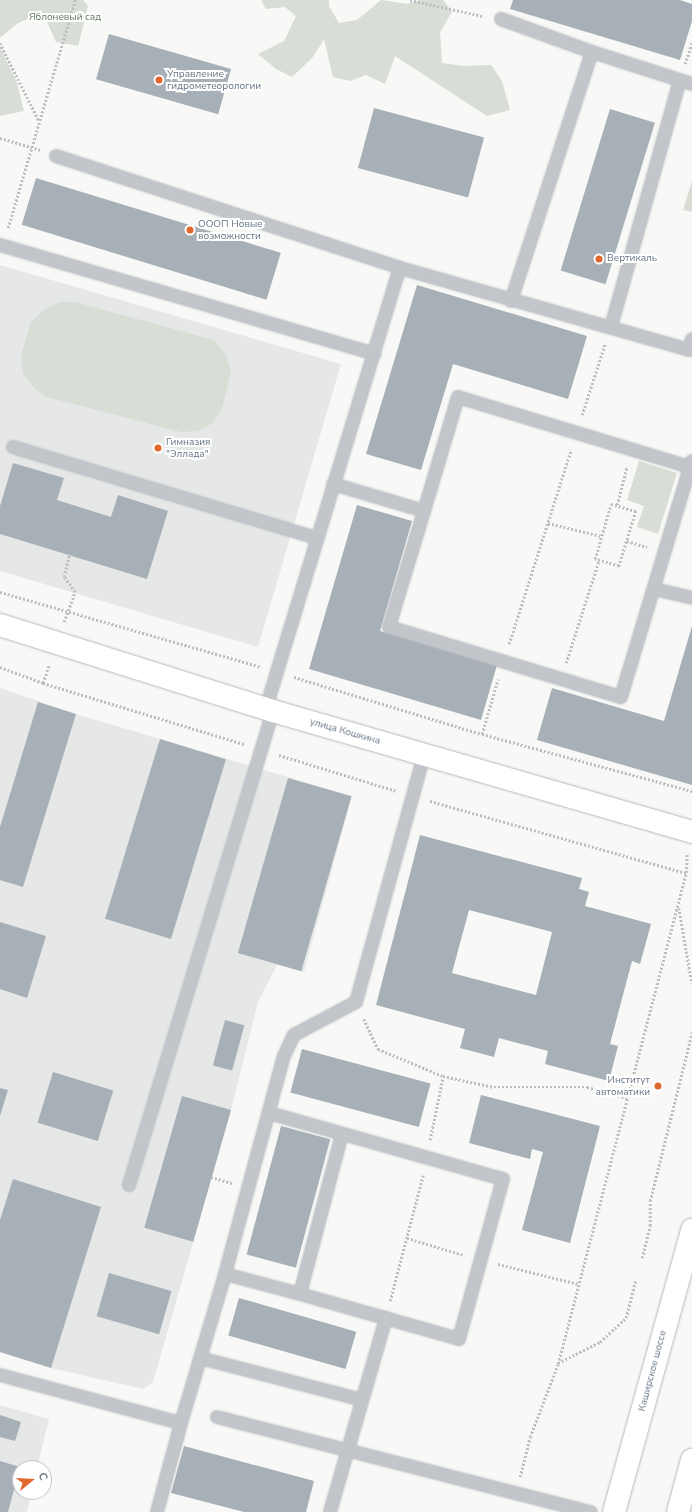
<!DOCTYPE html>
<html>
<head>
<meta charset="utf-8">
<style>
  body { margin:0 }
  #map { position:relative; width:692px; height:1512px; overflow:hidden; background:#f8f8f6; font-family:"Nunito Sans",sans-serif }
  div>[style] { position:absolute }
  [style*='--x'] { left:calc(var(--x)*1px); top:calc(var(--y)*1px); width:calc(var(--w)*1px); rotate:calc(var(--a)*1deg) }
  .built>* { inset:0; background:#e6e7e7 }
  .green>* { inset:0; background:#d8ddd5 }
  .building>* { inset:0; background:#a8b0b7; transform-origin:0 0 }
  .path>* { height:2.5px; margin-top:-1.25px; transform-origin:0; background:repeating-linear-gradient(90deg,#bcbec1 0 2px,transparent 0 4px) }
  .roads { filter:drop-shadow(0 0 1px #b4b9be) drop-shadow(0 0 1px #b4b9be) }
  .service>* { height:12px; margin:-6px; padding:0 6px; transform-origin:6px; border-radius:6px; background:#c2c5c9 }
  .secondary>* { height:22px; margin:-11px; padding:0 11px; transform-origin:11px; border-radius:11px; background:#fff }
  .primary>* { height:22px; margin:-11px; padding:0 11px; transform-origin:11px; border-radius:11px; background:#fff }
  .dots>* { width:11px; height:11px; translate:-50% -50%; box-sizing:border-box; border:2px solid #fff; border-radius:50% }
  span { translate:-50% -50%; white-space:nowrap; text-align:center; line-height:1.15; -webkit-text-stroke:4px #fff; paint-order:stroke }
  .park-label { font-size:10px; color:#657963 }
  .poi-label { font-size:10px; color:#687686 }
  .left { translate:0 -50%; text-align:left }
  .right { translate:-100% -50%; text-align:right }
  .street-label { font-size:10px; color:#687686 }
  .north { position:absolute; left:12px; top:1460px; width:40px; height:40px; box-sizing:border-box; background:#fff; border:1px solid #c3c8cf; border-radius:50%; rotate:72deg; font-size:11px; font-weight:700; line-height:16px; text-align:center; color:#687686 }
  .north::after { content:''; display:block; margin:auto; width:14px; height:18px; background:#e0672e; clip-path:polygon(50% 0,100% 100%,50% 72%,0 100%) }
</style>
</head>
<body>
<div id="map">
  <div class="built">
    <i style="clip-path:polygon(0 265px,341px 364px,258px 647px,0 571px)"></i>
    <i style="clip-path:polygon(0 688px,76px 714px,352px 796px,304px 972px,277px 965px,258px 1002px,231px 1110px,158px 1365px,153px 1382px,143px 1389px,51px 1368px,0 1352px)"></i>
    <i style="clip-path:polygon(0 1405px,49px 1419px,37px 1468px,20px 1468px,20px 1492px,31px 1492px,27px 1512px,0 1512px)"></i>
  </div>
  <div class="green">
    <i style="clip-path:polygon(0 0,83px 0,88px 6px,78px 46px,56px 42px,43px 13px,18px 23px,0 38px)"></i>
    <i style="clip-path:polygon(261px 0,329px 0,329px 6px,339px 23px,357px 20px,381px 0,408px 4px,419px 0,443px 0,452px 12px,440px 32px,442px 63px,464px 66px,491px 65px,502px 81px,510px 110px,487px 116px,395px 56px,385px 84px,366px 75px,350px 81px,333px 77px,324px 39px,313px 57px,292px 77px,276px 69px,258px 54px,284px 41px,296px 16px,285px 7px,266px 9px)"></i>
    <i style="clip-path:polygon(0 47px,17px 83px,24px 111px,0 116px)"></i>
    <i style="clip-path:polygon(692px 181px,692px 212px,683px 210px)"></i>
    <i style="clip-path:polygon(60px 302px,75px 302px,214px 340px,226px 355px,231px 371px,222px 409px,213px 423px,198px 431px,181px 432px,47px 397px,36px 390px,23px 374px,21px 355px,31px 322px,45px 309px)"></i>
    <i style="clip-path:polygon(639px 461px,677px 473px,658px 534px,637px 527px,644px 506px,627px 500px)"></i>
  </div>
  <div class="building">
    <i style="clip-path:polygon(513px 0,680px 0,692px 4px,692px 21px,680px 60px,510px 9px)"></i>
    <i style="left:109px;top:34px;width:127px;height:47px;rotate:16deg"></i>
    <i style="left:374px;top:108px;width:114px;height:62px;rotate:15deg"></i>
    <i style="left:610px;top:109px;width:47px;height:169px;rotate:17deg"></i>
    <i style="left:36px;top:178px;width:256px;height:49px;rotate:17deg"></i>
    <i style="clip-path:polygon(417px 285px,587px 336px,568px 399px,453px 364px,421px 470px,366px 454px)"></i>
    <i style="clip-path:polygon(13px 463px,64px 478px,57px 500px,111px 517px,118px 495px,168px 511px,147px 579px,0 534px,0 506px)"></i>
    <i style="clip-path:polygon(357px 505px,412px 521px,380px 631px,497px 665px,481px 720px,309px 669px)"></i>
    <i style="clip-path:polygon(692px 626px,692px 785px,537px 740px,552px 688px,664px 721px)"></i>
    <i style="clip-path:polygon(38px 702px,76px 714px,23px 887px,0 880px,0 827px)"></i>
    <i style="left:160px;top:739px;width:69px;height:188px;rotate:17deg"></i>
    <i style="left:288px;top:778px;width:66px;height:182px;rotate:16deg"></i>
    <i style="clip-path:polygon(evenodd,420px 835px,582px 878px,579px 889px,589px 892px,585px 906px,651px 924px,640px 964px,632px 961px,610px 1044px,618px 1046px,609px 1081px,545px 1064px,548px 1051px,499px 1038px,494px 1057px,460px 1048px,465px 1029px,376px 1005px,420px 835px,469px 910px,552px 932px,536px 995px,452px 973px,469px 910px)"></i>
    <i style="clip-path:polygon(0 922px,46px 936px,27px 998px,0 989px)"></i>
    <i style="left:225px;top:1020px;width:20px;height:47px;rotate:15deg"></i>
    <i style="left:302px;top:1049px;width:133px;height:45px;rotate:15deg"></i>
    <i style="left:53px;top:1072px;width:63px;height:53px;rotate:17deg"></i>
    <i style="clip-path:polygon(0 1088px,8px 1090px,0 1116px)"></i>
    <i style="clip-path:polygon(481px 1095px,600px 1126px,570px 1243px,522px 1230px,543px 1152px,532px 1149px,530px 1159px,469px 1143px)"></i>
    <i style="left:182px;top:1096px;width:51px;height:137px;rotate:16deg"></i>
    <i style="left:281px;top:1126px;width:51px;height:133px;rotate:15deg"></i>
    <i style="clip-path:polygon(13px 1179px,101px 1207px,51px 1368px,0 1352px,0 1220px)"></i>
    <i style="left:109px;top:1273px;width:65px;height:45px;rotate:16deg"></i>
    <i style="left:239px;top:1298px;width:122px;height:39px;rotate:16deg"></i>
    <i style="clip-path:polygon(0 1415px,21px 1422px,15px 1441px,0 1437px)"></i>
    <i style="clip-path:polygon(184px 1446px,314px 1481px,306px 1512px,244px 1512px,171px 1493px)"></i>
    <i style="clip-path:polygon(0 1461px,20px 1467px,8px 1512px,0 1512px)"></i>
  </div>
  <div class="path">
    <i style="--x:410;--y:0;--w:75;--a:12.4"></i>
    <i style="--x:0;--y:43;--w:87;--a:63.4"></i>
    <i style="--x:685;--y:64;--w:23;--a:-72"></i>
    <i style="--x:0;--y:138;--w:43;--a:16.3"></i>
    <i style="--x:8;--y:228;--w:238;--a:-73.6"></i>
    <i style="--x:582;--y:415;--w:75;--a:-72.1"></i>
    <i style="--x:611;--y:504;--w:26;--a:16"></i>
    <i style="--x:636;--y:511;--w:58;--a:107.2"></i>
    <i style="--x:619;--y:566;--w:25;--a:-164"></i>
    <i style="--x:595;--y:559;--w:57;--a:-73.8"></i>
    <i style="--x:617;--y:505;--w:40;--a:-75.6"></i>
    <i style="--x:548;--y:523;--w:55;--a:13.8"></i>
    <i style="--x:627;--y:541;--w:21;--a:17"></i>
    <i style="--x:0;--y:592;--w:272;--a:16"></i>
    <i style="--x:64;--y:622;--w:32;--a:-70"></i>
    <i style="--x:75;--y:592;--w:19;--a:-126"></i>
    <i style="--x:64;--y:577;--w:23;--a:-77"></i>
    <i style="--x:509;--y:644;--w:204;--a:-72.3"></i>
    <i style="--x:566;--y:663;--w:108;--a:-72.2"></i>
    <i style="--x:0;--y:667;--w:46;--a:20.4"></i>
    <i style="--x:43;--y:683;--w:210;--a:16.9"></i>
    <i style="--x:294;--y:677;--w:196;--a:16.9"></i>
    <i style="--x:482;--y:734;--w:218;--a:15.2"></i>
    <i style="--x:43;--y:683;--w:19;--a:-72"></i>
    <i style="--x:482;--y:734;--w:57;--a:-73.8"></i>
    <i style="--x:279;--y:755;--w:123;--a:17"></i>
    <i style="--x:430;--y:801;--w:266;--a:15.7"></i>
    <i style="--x:679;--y:908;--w:76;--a:80.2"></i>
    <i style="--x:364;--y:1019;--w:33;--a:65"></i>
    <i style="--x:378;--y:1049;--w:70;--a:22.6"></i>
    <i style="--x:443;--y:1076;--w:52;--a:12.2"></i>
    <i style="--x:494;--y:1087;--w:93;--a:0"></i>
    <i style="--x:587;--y:1087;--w:41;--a:15.4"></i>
    <i style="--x:430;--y:1140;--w:65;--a:-78.5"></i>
    <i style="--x:211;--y:1177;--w:22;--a:16"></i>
    <i style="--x:407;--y:1238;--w:59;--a:16.6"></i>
    <i style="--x:642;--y:1258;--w:33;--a:-76"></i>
    <i style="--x:650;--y:1226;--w:25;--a:-90"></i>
    <i style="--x:650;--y:1201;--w:174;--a:-76"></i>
    <i style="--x:498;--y:1264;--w:83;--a:13.9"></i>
    <i style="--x:390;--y:1301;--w:130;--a:-75.3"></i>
    <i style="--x:558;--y:1363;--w:47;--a:-26.6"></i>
    <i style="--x:600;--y:1342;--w:35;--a:-43"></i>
    <i style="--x:626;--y:1318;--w:38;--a:-76"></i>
    <i style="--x:520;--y:1477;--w:41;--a:-76"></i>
    <i style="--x:530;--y:1437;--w:78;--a:-69"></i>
    <i style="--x:558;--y:1364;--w:507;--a:-75.39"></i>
    <i style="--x:686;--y:873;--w:19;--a:-87"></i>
  </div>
  <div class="roads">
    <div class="service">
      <i style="--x:501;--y:19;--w:97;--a:19.9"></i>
      <i style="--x:56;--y:156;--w:362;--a:18"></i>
      <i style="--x:0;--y:245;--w:390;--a:16.2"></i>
      <i style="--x:511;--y:301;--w:262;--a:-72"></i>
      <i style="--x:592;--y:52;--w:105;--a:17.7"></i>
      <i style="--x:611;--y:327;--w:256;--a:-74.4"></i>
      <i style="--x:13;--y:447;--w:317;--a:16.7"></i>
      <i style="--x:333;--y:484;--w:95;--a:16.5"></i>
      <i style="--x:424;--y:511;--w:119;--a:-73.4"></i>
      <i style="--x:458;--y:397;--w:242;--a:16.8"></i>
      <i style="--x:424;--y:511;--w:121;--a:106.8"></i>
      <i style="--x:389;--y:627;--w:242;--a:16.8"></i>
      <i style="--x:621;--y:697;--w:246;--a:-73.3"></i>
      <i style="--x:654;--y:589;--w:39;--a:13"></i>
      <i style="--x:266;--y:708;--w:460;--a:-73.1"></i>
      <i style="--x:400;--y:268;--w:300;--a:15.8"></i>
      <i style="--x:689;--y:350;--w:11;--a:-75"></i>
      <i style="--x:269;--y:1113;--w:243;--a:15.8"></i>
      <i style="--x:503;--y:1179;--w:166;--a:105.4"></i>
      <i style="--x:459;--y:1339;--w:165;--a:-164.2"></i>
      <i style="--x:129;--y:1185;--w:495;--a:-73.1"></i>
      <i style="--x:225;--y:1274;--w:78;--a:14.9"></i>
      <i style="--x:300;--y:1294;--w:165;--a:-75.3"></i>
      <i style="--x:200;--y:1358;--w:167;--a:14.5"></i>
      <i style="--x:0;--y:1375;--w:187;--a:14.9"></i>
      <i style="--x:181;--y:1423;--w:155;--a:-73.5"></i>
      <i style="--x:225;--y:1274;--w:226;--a:-74.9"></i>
      <i style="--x:284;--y:1056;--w:23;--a:-65"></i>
      <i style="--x:294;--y:1035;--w:70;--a:-28"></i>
      <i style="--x:356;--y:1002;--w:256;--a:-74.6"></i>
      <i style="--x:217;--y:1417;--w:386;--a:14.3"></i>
      <i style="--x:157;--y:1512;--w:92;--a:-74.9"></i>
      <i style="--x:330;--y:1512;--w:202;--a:-73.9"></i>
    </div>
    <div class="secondary">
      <i style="--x:0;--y:625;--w:286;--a:17.5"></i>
      <i style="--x:273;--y:711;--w:436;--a:16.1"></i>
    </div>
    <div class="primary">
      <i style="--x:614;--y:1512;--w:293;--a:-74.5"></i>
      <i style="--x:678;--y:1512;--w:54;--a:-74.9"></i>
    </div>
  </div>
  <div class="dots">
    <i style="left:159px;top:80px;background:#e0672e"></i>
    <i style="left:190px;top:230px;background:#e0672e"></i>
    <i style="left:599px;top:259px;background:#e0672e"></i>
    <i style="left:158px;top:448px;background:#e0672e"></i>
    <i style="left:658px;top:1086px;background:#e0672e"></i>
  </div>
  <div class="park-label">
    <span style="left:65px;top:18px">Яблоневый сад</span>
  </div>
  <div class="poi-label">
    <span class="left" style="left:167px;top:80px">Управление<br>гидрометеорологии</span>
    <span class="left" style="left:198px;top:230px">ОООП Новые<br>возможности</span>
    <span class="left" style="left:607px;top:259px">Вертикаль</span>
    <span class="left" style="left:166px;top:448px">Гимназия<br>"Эллада"</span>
    <span class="right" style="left:650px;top:1086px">Институт<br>автоматики</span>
  </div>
  <div class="street-label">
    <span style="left:345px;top:732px;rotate:16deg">улица Кошкина</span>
    <span style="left:653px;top:1371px;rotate:-75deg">Каширское шоссе</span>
  </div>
  <div class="north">С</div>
</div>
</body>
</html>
